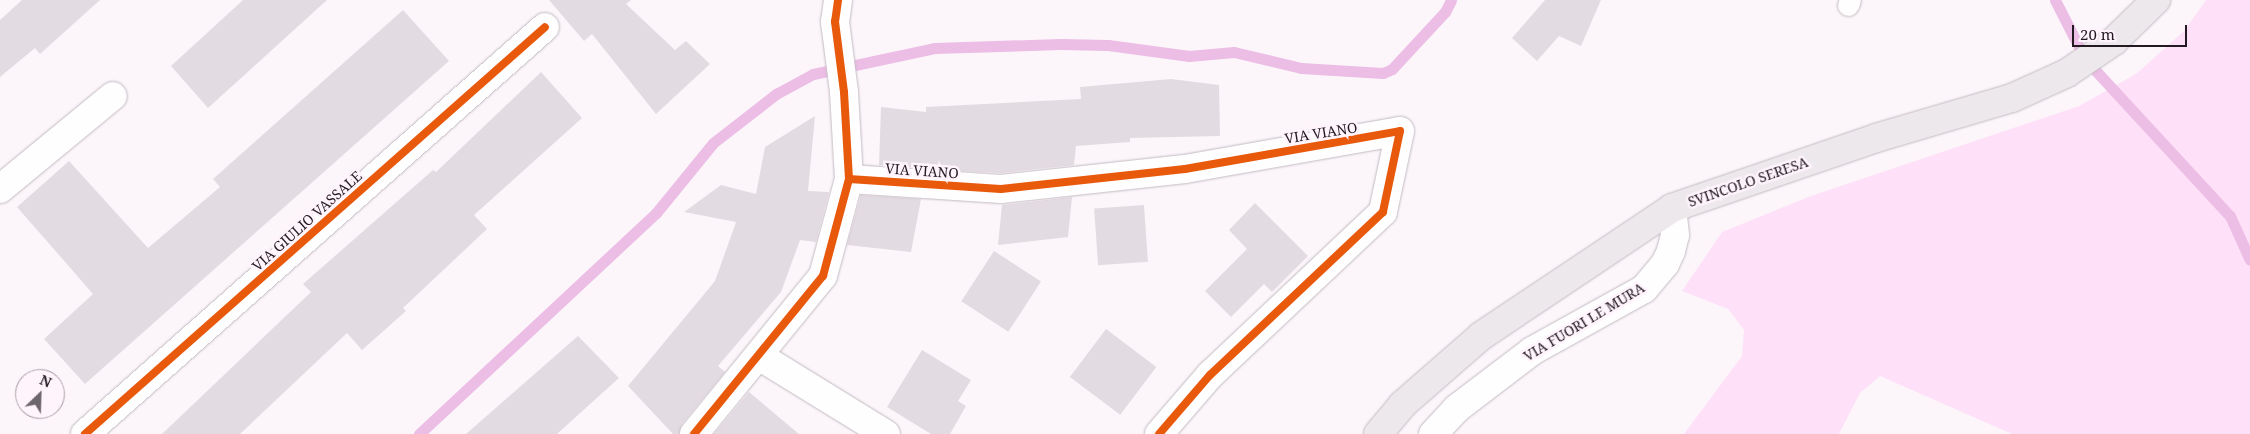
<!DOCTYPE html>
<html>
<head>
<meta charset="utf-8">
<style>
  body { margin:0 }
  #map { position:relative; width:2250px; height:434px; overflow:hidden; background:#fcf6fb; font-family:"Noto Serif",serif }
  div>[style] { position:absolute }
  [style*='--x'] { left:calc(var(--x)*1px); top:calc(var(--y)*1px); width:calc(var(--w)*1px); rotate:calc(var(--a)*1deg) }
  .green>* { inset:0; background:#fee1f8 }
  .stream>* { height:11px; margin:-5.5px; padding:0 5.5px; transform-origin:5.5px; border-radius:5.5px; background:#ecbde5 }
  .building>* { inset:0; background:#e3dbe2; transform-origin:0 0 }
  .roads { filter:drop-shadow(0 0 1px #c2bac1) drop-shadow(0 0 1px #c2bac1) }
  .service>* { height:21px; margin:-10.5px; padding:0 10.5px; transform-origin:10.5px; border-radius:10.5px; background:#fffefe }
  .minor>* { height:28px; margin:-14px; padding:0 14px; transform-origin:14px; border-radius:14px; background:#fffefe }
  .primary>* { height:28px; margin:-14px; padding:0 14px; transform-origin:14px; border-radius:14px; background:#ede8ec }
  .cycleway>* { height:8px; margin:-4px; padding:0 4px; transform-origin:4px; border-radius:4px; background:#e8590c }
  span { translate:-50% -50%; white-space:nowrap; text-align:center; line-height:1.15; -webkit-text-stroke:5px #fff3fc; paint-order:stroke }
  .street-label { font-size:14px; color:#221921 }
  .north { position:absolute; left:15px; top:369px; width:50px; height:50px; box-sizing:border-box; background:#fff3fc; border:1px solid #a79ca4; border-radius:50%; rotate:24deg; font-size:14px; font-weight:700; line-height:20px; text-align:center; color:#221921 }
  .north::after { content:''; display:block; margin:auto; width:18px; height:22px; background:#6e666d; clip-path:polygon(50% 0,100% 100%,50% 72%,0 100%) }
  .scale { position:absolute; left:2072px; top:25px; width:115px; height:22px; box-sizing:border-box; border:2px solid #221921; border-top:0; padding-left:6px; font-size:15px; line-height:18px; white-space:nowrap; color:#221921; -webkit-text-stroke:4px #fff3fc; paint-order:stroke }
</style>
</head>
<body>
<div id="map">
  <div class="green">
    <i style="clip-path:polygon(2206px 0,2250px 0,2250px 434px,2012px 434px,1880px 376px,1860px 393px,1839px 434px,1684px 434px,1742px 356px,1744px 330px,1728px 309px,1682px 291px,1722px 232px,1811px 196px,2079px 106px,2136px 74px,2184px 31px)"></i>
  </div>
  <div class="stream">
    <i style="--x:2055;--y:0;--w:57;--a:63"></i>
    <i style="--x:2096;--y:71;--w:197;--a:47.3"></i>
    <i style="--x:2230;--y:216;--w:48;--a:65.6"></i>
    <i style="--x:419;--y:434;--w:324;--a:-43"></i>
    <i style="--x:656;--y:213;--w:90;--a:-50.8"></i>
    <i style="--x:713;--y:143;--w:80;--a:-37.9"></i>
    <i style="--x:776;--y:94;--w:42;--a:-28.4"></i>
    <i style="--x:813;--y:74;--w:124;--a:-12.1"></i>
    <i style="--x:934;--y:48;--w:126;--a:-1.8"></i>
    <i style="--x:1060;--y:44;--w:48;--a:1.2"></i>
    <i style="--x:1108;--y:45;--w:82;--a:7.7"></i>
    <i style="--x:1189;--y:56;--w:45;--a:-5.1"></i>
    <i style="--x:1234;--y:52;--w:69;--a:13.4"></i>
    <i style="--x:1301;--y:68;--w:82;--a:3.5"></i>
    <i style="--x:1383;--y:73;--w:10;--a:-24"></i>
    <i style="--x:1392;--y:69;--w:78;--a:-47.1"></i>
    <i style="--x:1445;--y:12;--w:13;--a:-63"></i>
  </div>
  <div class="building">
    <i style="clip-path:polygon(22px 0,100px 0,40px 54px,35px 48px,0 77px,0 20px)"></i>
    <i style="clip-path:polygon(243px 0,327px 0,208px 108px,171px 66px)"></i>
    <i style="clip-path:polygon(549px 0,631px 0,626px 4px,675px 50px,686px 41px,710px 64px,656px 114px,592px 34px,584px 41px)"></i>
    <i style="clip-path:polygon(1545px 0,1601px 0,1581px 46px,1559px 36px,1537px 61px,1512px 38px)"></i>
    <i style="clip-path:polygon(403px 10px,449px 61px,85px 384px,44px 339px,93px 294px,17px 207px,69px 161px,148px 248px,220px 187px,213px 179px)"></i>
    <i style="clip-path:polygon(541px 72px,582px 118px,474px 215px,487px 229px,403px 308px,406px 311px,362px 350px,347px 333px,240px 434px,162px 434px,311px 292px,303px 284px,433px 170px,436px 172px)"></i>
    <i style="clip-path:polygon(1171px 79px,1219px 85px,1220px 136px,1130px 138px,1130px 142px,1076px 146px,1074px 165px,1001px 173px,963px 171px,927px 163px,926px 168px,879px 165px,881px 107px,926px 112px,926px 107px,1081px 99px,1080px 87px)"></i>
    <i style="clip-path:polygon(815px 116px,808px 191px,829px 192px,816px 242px,800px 240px,781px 292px,718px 366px,725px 372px,682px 424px,679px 434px,673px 434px,628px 386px,715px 281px,736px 222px,684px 212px,721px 185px,756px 194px,765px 147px)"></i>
    <i style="clip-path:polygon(861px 195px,921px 199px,911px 252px,847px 245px)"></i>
    <i style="clip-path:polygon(1072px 197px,1068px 237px,998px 245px,1002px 205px)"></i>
    <i style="clip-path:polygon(1255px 203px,1308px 256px,1272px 292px,1264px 284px,1231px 317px,1205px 291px,1247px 249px,1229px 230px)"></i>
    <i style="left:1144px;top:205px;width:57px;height:50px;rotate:86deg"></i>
    <i style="left:994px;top:251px;width:56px;height:60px;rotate:33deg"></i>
    <i style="left:1106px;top:329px;width:63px;height:60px;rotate:37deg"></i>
    <i style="clip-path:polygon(578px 336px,619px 378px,557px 434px,466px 434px)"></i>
    <i style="clip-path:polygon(922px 350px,971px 380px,958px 401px,966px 406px,950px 434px,931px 434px,887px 407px)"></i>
    <i style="clip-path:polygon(749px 392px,799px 434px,714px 434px)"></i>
  </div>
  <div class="roads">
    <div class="service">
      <i style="--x:1848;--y:5;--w:5;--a:-68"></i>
    </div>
    <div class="minor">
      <i style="--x:849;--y:179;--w:152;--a:3.8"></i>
      <i style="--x:1001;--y:189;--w:185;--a:-6.2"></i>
      <i style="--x:1185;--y:169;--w:218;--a:-10"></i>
      <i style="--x:1400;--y:131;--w:83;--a:101.9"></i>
      <i style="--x:1383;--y:212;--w:238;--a:136.7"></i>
      <i style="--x:1210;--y:375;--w:78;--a:130.8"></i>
      <i style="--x:0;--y:189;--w:146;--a:-39.5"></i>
      <i style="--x:759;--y:356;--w:149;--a:31.6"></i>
      <i style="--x:85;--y:434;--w:614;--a:-41.5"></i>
      <i style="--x:694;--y:434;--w:204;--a:-50.8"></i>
      <i style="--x:823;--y:276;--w:100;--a:-75"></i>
      <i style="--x:849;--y:179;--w:87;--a:-93.3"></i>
      <i style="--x:844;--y:92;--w:71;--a:-97.3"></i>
      <i style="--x:835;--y:22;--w:22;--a:-82"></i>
      <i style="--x:1433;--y:434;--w:34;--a:-47"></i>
      <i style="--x:1456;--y:409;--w:96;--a:-37.3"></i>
      <i style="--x:1532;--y:351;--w:128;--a:-29"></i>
      <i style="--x:1644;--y:289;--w:33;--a:-50"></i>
      <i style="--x:1665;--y:264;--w:14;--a:-65"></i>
      <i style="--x:1671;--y:251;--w:16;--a:-76"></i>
      <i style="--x:1675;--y:235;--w:27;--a:-96"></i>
    </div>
    <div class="primary">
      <i style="--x:1378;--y:434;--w:38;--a:-50"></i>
      <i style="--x:1402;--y:405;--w:105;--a:-41.1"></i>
      <i style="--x:1481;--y:336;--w:230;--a:-33.8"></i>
      <i style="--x:1672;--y:208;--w:216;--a:-18.9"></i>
      <i style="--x:1876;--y:138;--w:142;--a:-16.4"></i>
      <i style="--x:2012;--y:98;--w:60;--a:-24.4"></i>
      <i style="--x:2067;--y:73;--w:57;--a:-34.2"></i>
      <i style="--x:2114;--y:41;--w:59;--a:-44.3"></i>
    </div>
  </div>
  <div class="cycleway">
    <i style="--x:849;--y:179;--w:152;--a:3.8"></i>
    <i style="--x:1001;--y:189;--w:185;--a:-6.2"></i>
    <i style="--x:1185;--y:169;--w:218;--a:-10"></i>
    <i style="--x:1400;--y:131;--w:83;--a:101.9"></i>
    <i style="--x:1383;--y:212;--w:238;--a:136.7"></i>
    <i style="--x:1210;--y:375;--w:78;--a:130.8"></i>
    <i style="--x:85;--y:434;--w:614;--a:-41.5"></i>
    <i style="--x:694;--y:434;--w:204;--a:-50.8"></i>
    <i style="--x:823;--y:276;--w:100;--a:-75"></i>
    <i style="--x:849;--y:179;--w:87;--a:-93.3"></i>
    <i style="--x:844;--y:92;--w:71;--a:-97.3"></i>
    <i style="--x:835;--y:22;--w:22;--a:-82"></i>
  </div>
  <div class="street-label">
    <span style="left:1321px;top:133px;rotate:-9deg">VIA VIANO</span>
    <span style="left:922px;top:171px;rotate:4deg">VIA VIANO</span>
    <span style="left:1748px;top:182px;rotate:-19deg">SVINCOLO SERESA</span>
    <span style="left:307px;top:221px;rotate:-42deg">VIA GIULIO VASSALE</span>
    <span style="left:1584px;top:322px;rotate:-31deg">VIA FUORI LE MURA</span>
  </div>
  <div class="north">N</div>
  <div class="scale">20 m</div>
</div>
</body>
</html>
